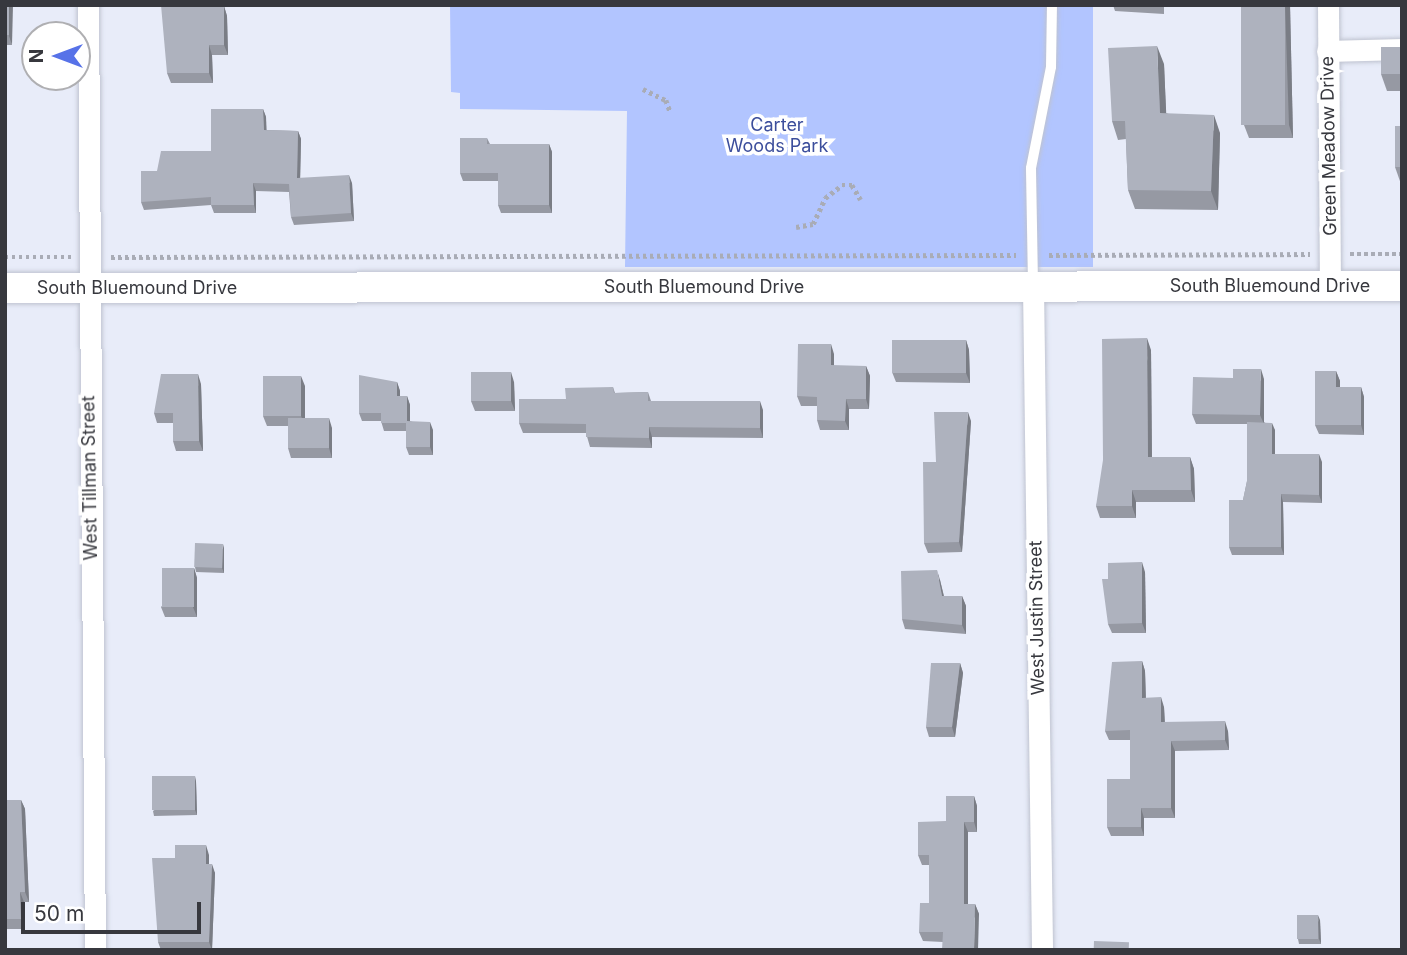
<!DOCTYPE html>
<html>
<head>
<meta charset="utf-8">
<style>
  body { margin:0 }
  #map { position:relative; width:1407px; height:955px; overflow:hidden; background:#e8ecf9; font-family:Inter,sans-serif }
  div>[style] { position:absolute }
  [style*='--x'] { left:calc(var(--x)*1px); top:calc(var(--y)*1px); width:calc(var(--w)*1px); rotate:calc(var(--a)*1deg) }
  .green>* { inset:0; background:#b2c5ff }
  .path>* { height:4.5px; margin-top:-2.25px; transform-origin:0; background:repeating-linear-gradient(90deg,#a9acb6 0 3.5px,transparent 0 7px) }
  .roads { filter:drop-shadow(0 0 2px #bfc3d0) drop-shadow(0 0 2px #bfc3d0) }
  .lane>* { height:10px; margin:-5px; padding:0 5px; transform-origin:5px; border-radius:5px; background:#fff }
  .street>* { height:21px; margin:-10.5px; padding:0 10.5px; transform-origin:10.5px; border-radius:10.5px; background:#fff }
  .secondary>* { height:30px; margin:-15px; padding:0 15px; transform-origin:15px; border-radius:15px; background:#fff }
  .wall>* { inset:0; background:#9699a3 }
  .shaded-wall>* { inset:0; background:#7a7d85 }
  .building>* { inset:0; background:#aeb2be; transform-origin:0 0 }
  span { translate:-50% -50%; white-space:nowrap; text-align:center; line-height:1.15; -webkit-text-stroke:7px #fff; paint-order:stroke }
  .park-label { font-size:18px; color:#3c4e9c }
  .street-label { font-size:18px; color:#37383e }
  .frame { position:absolute; inset:0; border:7px solid #37383e; pointer-events:none }
  .north { position:absolute; left:21px; top:21px; width:70px; height:70px; box-sizing:border-box; background:#fff; border:2px solid #afafb2; border-radius:50%; rotate:270deg; font-size:19px; font-weight:700; line-height:28px; text-align:center; color:#37383e }
  .north::after { content:''; display:block; margin:auto; width:24px; height:32px; background:#5772e8; clip-path:polygon(50% 0,100% 100%,50% 72%,0 100%) }
  .scale { position:absolute; left:21px; top:902px; width:180px; height:32px; box-sizing:border-box; border:4px solid #37383e; border-top:0; padding-left:9px; font-size:21px; line-height:24px; white-space:nowrap; color:#37383e; -webkit-text-stroke:5px #fff; paint-order:stroke }
</style>
</head>
<body>
<div id="map">
  <div class="green">
    <i style="clip-path:polygon(450px 5px,1093px 5px,1093px 267px,625px 267px,627px 111px,460px 109px,460px 93px,451px 92px)"></i>
  </div>
  <div class="path">
    <i style="--x:643;--y:89;--w:25;--a:26"></i>
    <i style="--x:666;--y:100;--w:12;--a:70"></i>
    <i style="--x:796;--y:227;--w:17;--a:-10"></i>
    <i style="--x:813;--y:224;--w:29;--a:-65"></i>
    <i style="--x:825;--y:198;--w:21;--a:-37"></i>
    <i style="--x:842;--y:185;--w:10;--a:0"></i>
    <i style="--x:852;--y:185;--w:17;--a:59"></i>
    <i style="--x:1350;--y:254;--w:52;--a:0"></i>
    <i style="--x:1049;--y:255;--w:261;--a:-0.2"></i>
    <i style="--x:5;--y:257;--w:66;--a:0"></i>
    <i style="--x:111;--y:257;--w:905;--a:-0.13"></i>
  </div>
  <div class="roads">
    <div class="lane">
      <i style="--x:1033;--y:284;--w:116;--a:-91"></i>
      <i style="--x:1031;--y:168;--w:103;--a:-78.8"></i>
      <i style="--x:1051;--y:67;--w:62;--a:-89.1"></i>
    </div>
    <div class="street">
      <i style="--x:88;--y:5;--w:945;--a:89.58"></i>
      <i style="--x:1328;--y:5;--w:282;--a:89.6"></i>
      <i style="--x:1327;--y:51;--w:75;--a:-1.5"></i>
      <i style="--x:1033;--y:286;--w:664;--a:89.22"></i>
    </div>
    <div class="secondary">
      <i style="--x:5;--y:288;--w:1397;--a:-0.08"></i>
    </div>
  </div>
  <div class="wall">
    <i style="clip-path:polygon(5px 5px,12px 45px,5px 45px)"></i>
    <i style="clip-path:polygon(1113px 5px,1164px 5px,1164px 14px,1115px 11px)"></i>
    <i style="clip-path:polygon(1241px 5px,1290px 5px,1293px 138px,1249px 138px,1244px 125px)"></i>
    <i style="clip-path:polygon(224px 6px,227px 16px,228px 55px,212px 55px,213px 83px,171px 83px,167px 73px,201px 7px)"></i>
    <i style="clip-path:polygon(1402px 47px,1402px 91px,1387px 91px,1381px 74px)"></i>
    <i style="clip-path:polygon(1164px 64px,1166px 113px,1220px 133px,1218px 210px,1135px 209px,1128px 190px,1126px 139px,1118px 140px,1112px 121px)"></i>
    <i style="clip-path:polygon(263px 109px,266px 117px,266px 130px,298px 131px,301px 139px,300px 178px,352px 183px,354px 221px,294px 225px,291px 217px,289px 192px,256px 191px,256px 213px,214px 213px,211px 205px,144px 210px,141px 202px,157px 171px,211px 151px)"></i>
    <i style="clip-path:polygon(1402px 126px,1402px 184px,1401px 184px,1395px 167px)"></i>
    <i style="clip-path:polygon(487px 138px,490px 144px,549px 144px,552px 152px,552px 213px,501px 213px,498px 205px,498px 181px,463px 181px,460px 173px)"></i>
    <i style="clip-path:polygon(966px 340px,969px 350px,970px 383px,896px 382px,892px 372px)"></i>
    <i style="clip-path:polygon(1151px 350px,1152px 457px,1190px 457px,1194px 469px,1195px 502px,1136px 502px,1136px 518px,1100px 518px,1096px 506px)"></i>
    <i style="clip-path:polygon(834px 354px,834px 366px,866px 366px,870px 376px,869px 409px,849px 409px,849px 430px,820px 430px,817px 420px,817px 406px,801px 406px,797px 396px)"></i>
    <i style="clip-path:polygon(1336px 371px,1340px 381px,1340px 387px,1361px 387px,1364px 397px,1364px 435px,1319px 434px,1315px 425px)"></i>
    <i style="clip-path:polygon(1264px 379px,1264px 422px,1275px 430px,1275px 454px,1322px 462px,1322px 503px,1283px 502px,1284px 555px,1232px 555px,1229px 547px,1243px 500px,1247px 481px,1247px 424px,1196px 424px,1192px 414px)"></i>
    <i style="clip-path:polygon(397px 382px,400px 391px,400px 396px,407px 396px,410px 405px,410px 421px,433px 430px,433px 455px,409px 455px,406px 447px,406px 431px,384px 431px,381px 421px,362px 421px,359px 413px)"></i>
    <i style="clip-path:polygon(514px 382px,515px 411px,475px 411px,471px 401px)"></i>
    <i style="clip-path:polygon(201px 384px,203px 451px,176px 451px,173px 441px,173px 423px,157px 423px,154px 413px)"></i>
    <i style="clip-path:polygon(305px 386px,305px 418px,332px 428px,332px 458px,291px 458px,288px 448px,288px 426px,267px 426px,263px 416px)"></i>
    <i style="clip-path:polygon(613px 387px,615px 393px,648px 392px,651px 401px,763px 410px,763px 438px,652px 437px,652px 448px,590px 447px,586px 433px,523px 433px,519px 423px,566px 399px)"></i>
    <i style="clip-path:polygon(971px 421px,962px 552px,928px 553px,924px 543px,936px 462px)"></i>
    <i style="clip-path:polygon(224px 548px,224px 573px,196px 572px,195px 567px)"></i>
    <i style="clip-path:polygon(194px 568px,197px 578px,197px 617px,165px 617px,161px 607px)"></i>
    <i style="clip-path:polygon(1145px 572px,1146px 633px,1112px 633px,1108px 624px,1108px 579px)"></i>
    <i style="clip-path:polygon(940px 580px,944px 596px,962px 596px,966px 606px,966px 634px,905px 629px,902px 619px)"></i>
    <i style="clip-path:polygon(1142px 661px,1145px 671px,1146px 698px,1164px 707px,1165px 722px,1228px 731px,1229px 750px,1175px 751px,1175px 818px,1144px 818px,1144px 836px,1111px 836px,1107px 827px,1130px 779px,1130px 740px,1109px 740px,1105px 731px)"></i>
    <i style="clip-path:polygon(960px 663px,963px 673px,955px 737px,929px 737px,926px 727px)"></i>
    <i style="clip-path:polygon(196px 781px,197px 815px,154px 816px,153px 811px)"></i>
    <i style="clip-path:polygon(974px 796px,977px 806px,977px 832px,968px 832px,968px 904px,975px 904px,979px 914px,943px 942px,923px 941px,919px 932px,929px 903px,929px 865px,922px 865px,918px 855px,946px 821px)"></i>
    <i style="clip-path:polygon(5px 800px,21px 800px,25px 809px,29px 902px,24px 902px,24px 929px,5px 929px)"></i>
    <i style="clip-path:polygon(209px 855px,209px 864px,215px 873px,212px 950px,161px 950px,158px 942px,175px 858px)"></i>
    <i style="clip-path:polygon(1320px 920px,1321px 944px,1299px 944px,1298px 939px)"></i>
  </div>
  <div class="shaded-wall">
    <i style="clip-path:polygon(9px 5px,13px 5px,12px 45px,9px 36px)"></i>
    <i style="clip-path:polygon(1285px 5px,1290px 5px,1293px 138px,1289px 125px)"></i>
    <i style="clip-path:polygon(224px 6px,227px 16px,228px 55px,224px 45px)"></i>
    <i style="clip-path:polygon(209px 45px,212px 55px,213px 83px,209px 73px)"></i>
    <i style="clip-path:polygon(1157px 46px,1164px 64px,1167px 131px,1160px 113px)"></i>
    <i style="clip-path:polygon(263px 109px,266px 117px,267px 138px,264px 130px)"></i>
    <i style="clip-path:polygon(1214px 115px,1220px 133px,1218px 210px,1211px 191px)"></i>
    <i style="clip-path:polygon(298px 131px,301px 139px,300px 186px,297px 178px)"></i>
    <i style="clip-path:polygon(549px 144px,552px 152px,552px 213px,549px 205px)"></i>
    <i style="clip-path:polygon(349px 175px,352px 183px,354px 221px,351px 213px)"></i>
    <i style="clip-path:polygon(253px 183px,256px 191px,256px 213px,254px 205px)"></i>
    <i style="clip-path:polygon(1147px 338px,1151px 350px,1152px 469px,1148px 457px)"></i>
    <i style="clip-path:polygon(966px 340px,969px 350px,970px 383px,966px 373px)"></i>
    <i style="clip-path:polygon(831px 344px,834px 354px,834px 375px,831px 365px)"></i>
    <i style="clip-path:polygon(866px 366px,870px 376px,869px 409px,866px 399px)"></i>
    <i style="clip-path:polygon(1261px 369px,1264px 379px,1264px 424px,1260px 415px)"></i>
    <i style="clip-path:polygon(1336px 371px,1340px 381px,1340px 397px,1336px 387px)"></i>
    <i style="clip-path:polygon(511px 372px,514px 382px,515px 411px,511px 401px)"></i>
    <i style="clip-path:polygon(198px 374px,201px 384px,203px 451px,199px 441px)"></i>
    <i style="clip-path:polygon(301px 376px,305px 386px,305px 426px,301px 416px)"></i>
    <i style="clip-path:polygon(397px 382px,400px 391px,400px 405px,397px 396px)"></i>
    <i style="clip-path:polygon(1361px 387px,1364px 397px,1364px 435px,1361px 425px)"></i>
    <i style="clip-path:polygon(407px 396px,410px 405px,410px 429px,407px 421px)"></i>
    <i style="clip-path:polygon(846px 399px,849px 409px,849px 430px,845px 421px)"></i>
    <i style="clip-path:polygon(760px 401px,763px 410px,763px 438px,760px 428px)"></i>
    <i style="clip-path:polygon(968px 412px,971px 421px,962px 552px,959px 542px)"></i>
    <i style="clip-path:polygon(329px 418px,332px 428px,332px 458px,329px 448px)"></i>
    <i style="clip-path:polygon(430px 422px,433px 430px,433px 455px,430px 447px)"></i>
    <i style="clip-path:polygon(1272px 423px,1275px 430px,1275px 462px,1272px 454px)"></i>
    <i style="clip-path:polygon(649px 427px,652px 437px,652px 448px,649px 438px)"></i>
    <i style="clip-path:polygon(1319px 454px,1322px 462px,1322px 503px,1319px 495px)"></i>
    <i style="clip-path:polygon(1190px 457px,1194px 469px,1195px 502px,1191px 490px)"></i>
    <i style="clip-path:polygon(1132px 490px,1136px 502px,1136px 518px,1132px 506px)"></i>
    <i style="clip-path:polygon(1281px 494px,1283px 502px,1284px 555px,1281px 547px)"></i>
    <i style="clip-path:polygon(223px 544px,224px 548px,224px 573px,222px 568px)"></i>
    <i style="clip-path:polygon(1142px 562px,1145px 572px,1146px 633px,1142px 623px)"></i>
    <i style="clip-path:polygon(194px 568px,197px 578px,197px 617px,193px 607px)"></i>
    <i style="clip-path:polygon(937px 570px,940px 580px,946px 606px,942px 596px)"></i>
    <i style="clip-path:polygon(962px 596px,966px 606px,966px 634px,962px 625px)"></i>
    <i style="clip-path:polygon(1142px 661px,1145px 671px,1146px 707px,1142px 698px)"></i>
    <i style="clip-path:polygon(960px 663px,963px 673px,955px 737px,952px 727px)"></i>
    <i style="clip-path:polygon(1161px 697px,1164px 707px,1165px 731px,1161px 722px)"></i>
    <i style="clip-path:polygon(1225px 721px,1228px 731px,1229px 750px,1225px 740px)"></i>
    <i style="clip-path:polygon(1171px 741px,1175px 751px,1175px 818px,1171px 808px)"></i>
    <i style="clip-path:polygon(195px 776px,196px 781px,197px 815px,195px 810px)"></i>
    <i style="clip-path:polygon(974px 796px,977px 806px,977px 832px,974px 822px)"></i>
    <i style="clip-path:polygon(21px 800px,25px 809px,29px 902px,25px 892px)"></i>
    <i style="clip-path:polygon(1141px 808px,1144px 818px,1144px 836px,1141px 827px)"></i>
    <i style="clip-path:polygon(964px 822px,968px 832px,968px 914px,964px 904px)"></i>
    <i style="clip-path:polygon(206px 845px,209px 855px,209px 873px,206px 864px)"></i>
    <i style="clip-path:polygon(212px 864px,215px 873px,212px 950px,209px 942px)"></i>
    <i style="clip-path:polygon(20px 892px,24px 902px,24px 929px,21px 919px)"></i>
    <i style="clip-path:polygon(975px 904px,979px 914px,978px 950px,974px 950px)"></i>
    <i style="clip-path:polygon(1318px 915px,1320px 920px,1321px 944px,1319px 939px)"></i>
  </div>
  <div class="building">
    <i style="left:5px;top:5px;width:4px;height:30px"></i>
    <i style="clip-path:polygon(161px 5px,224px 6px,224px 45px,209px 45px,209px 73px,167px 73px)"></i>
    <i style="left:1241px;top:5px;width:44px;height:120px"></i>
    <i style="clip-path:polygon(1157px 46px,1160px 113px,1214px 115px,1211px 191px,1128px 190px,1125px 121px,1112px 121px,1108px 48px)"></i>
    <i style="left:1381px;top:47px;width:21px;height:27px"></i>
    <i style="clip-path:polygon(211px 109px,263px 109px,264px 130px,298px 131px,297px 178px,349px 175px,351px 213px,291px 217px,289px 184px,253px 183px,254px 205px,211px 205px,211px 197px,141px 202px,141px 171px,157px 171px,161px 151px,211px 151px)"></i>
    <i style="left:1395px;top:126px;width:7px;height:41px"></i>
    <i style="clip-path:polygon(460px 138px,487px 138px,487px 144px,549px 144px,549px 205px,498px 205px,498px 173px,460px 173px)"></i>
    <i style="clip-path:polygon(1147px 338px,1148px 457px,1190px 457px,1191px 490px,1132px 490px,1132px 506px,1096px 506px,1103px 460px,1102px 339px)"></i>
    <i style="left:966px;top:340px;width:33px;height:74px;rotate:90deg"></i>
    <i style="clip-path:polygon(798px 344px,831px 344px,831px 365px,866px 366px,866px 399px,846px 399px,845px 421px,817px 420px,817px 397px,797px 396px)"></i>
    <i style="clip-path:polygon(1233px 369px,1261px 369px,1260px 415px,1192px 414px,1193px 377px,1233px 378px)"></i>
    <i style="clip-path:polygon(1315px 371px,1336px 371px,1336px 387px,1361px 387px,1361px 425px,1315px 425px)"></i>
    <i style="left:471px;top:372px;width:40px;height:29px"></i>
    <i style="clip-path:polygon(161px 374px,198px 374px,199px 441px,173px 441px,173px 413px,154px 413px)"></i>
    <i style="clip-path:polygon(359px 375px,397px 382px,397px 396px,407px 396px,407px 421px,430px 422px,430px 447px,406px 447px,406px 423px,381px 423px,381px 413px,359px 413px)"></i>
    <i style="left:263px;top:376px;width:38px;height:40px"></i>
    <i style="clip-path:polygon(613px 387px,614px 393px,648px 392px,648px 401px,760px 401px,760px 428px,649px 427px,649px 438px,586px 437px,586px 424px,519px 423px,519px 399px,566px 399px,565px 388px)"></i>
    <i style="clip-path:polygon(934px 412px,968px 412px,959px 542px,924px 543px,923px 462px,936px 462px)"></i>
    <i style="left:288px;top:418px;width:41px;height:30px"></i>
    <i style="clip-path:polygon(1247px 422px,1272px 423px,1272px 454px,1319px 454px,1319px 495px,1281px 494px,1281px 547px,1229px 547px,1229px 500px,1243px 500px,1247px 481px)"></i>
    <i style="left:195px;top:543px;width:28px;height:24px;rotate:2deg"></i>
    <i style="clip-path:polygon(1142px 562px,1142px 623px,1108px 624px,1102px 579px,1108px 579px,1108px 563px)"></i>
    <i style="left:162px;top:568px;width:32px;height:39px"></i>
    <i style="clip-path:polygon(937px 570px,942px 596px,962px 596px,962px 625px,902px 619px,901px 571px)"></i>
    <i style="clip-path:polygon(1142px 661px,1142px 698px,1161px 697px,1161px 722px,1225px 721px,1225px 740px,1171px 741px,1171px 808px,1141px 808px,1141px 827px,1107px 827px,1107px 779px,1130px 779px,1130px 730px,1105px 731px,1112px 662px)"></i>
    <i style="clip-path:polygon(931px 663px,960px 663px,952px 727px,926px 727px)"></i>
    <i style="left:195px;top:776px;width:34px;height:43px;rotate:90deg"></i>
    <i style="clip-path:polygon(946px 796px,974px 796px,974px 822px,964px 822px,964px 904px,975px 904px,974px 950px,942px 950px,943px 932px,919px 932px,920px 903px,929px 903px,929px 855px,918px 855px,918px 822px,946px 821px)"></i>
    <i style="clip-path:polygon(5px 800px,21px 800px,25px 892px,20px 892px,21px 919px,5px 919px)"></i>
    <i style="clip-path:polygon(175px 845px,206px 845px,206px 864px,212px 864px,209px 942px,158px 942px,152px 858px,175px 858px)"></i>
    <i style="left:1297px;top:915px;width:21px;height:24px"></i>
    <i style="left:1094px;top:941px;width:35px;height:9px;rotate:2deg"></i>
  </div>
  <div class="park-label">
    <span style="left:777px;top:136px">Carter<br>Woods Park</span>
  </div>
  <div class="street-label">
    <span style="left:1329px;top:146px;rotate:-91deg">Green Meadow Drive</span>
    <span style="left:1270px;top:286px">South Bluemound Drive</span>
    <span style="left:704px;top:287px">South Bluemound Drive</span>
    <span style="left:137px;top:288px">South Bluemound Drive</span>
    <span style="left:90px;top:478px;rotate:-91deg">West Tillman Street</span>
    <span style="left:1037px;top:618px;rotate:-91deg">West Justin Street</span>
  </div>
  <div class="frame"></div>
  <div class="north">N</div>
  <div class="scale">50 m</div>
</div>
</body>
</html>
